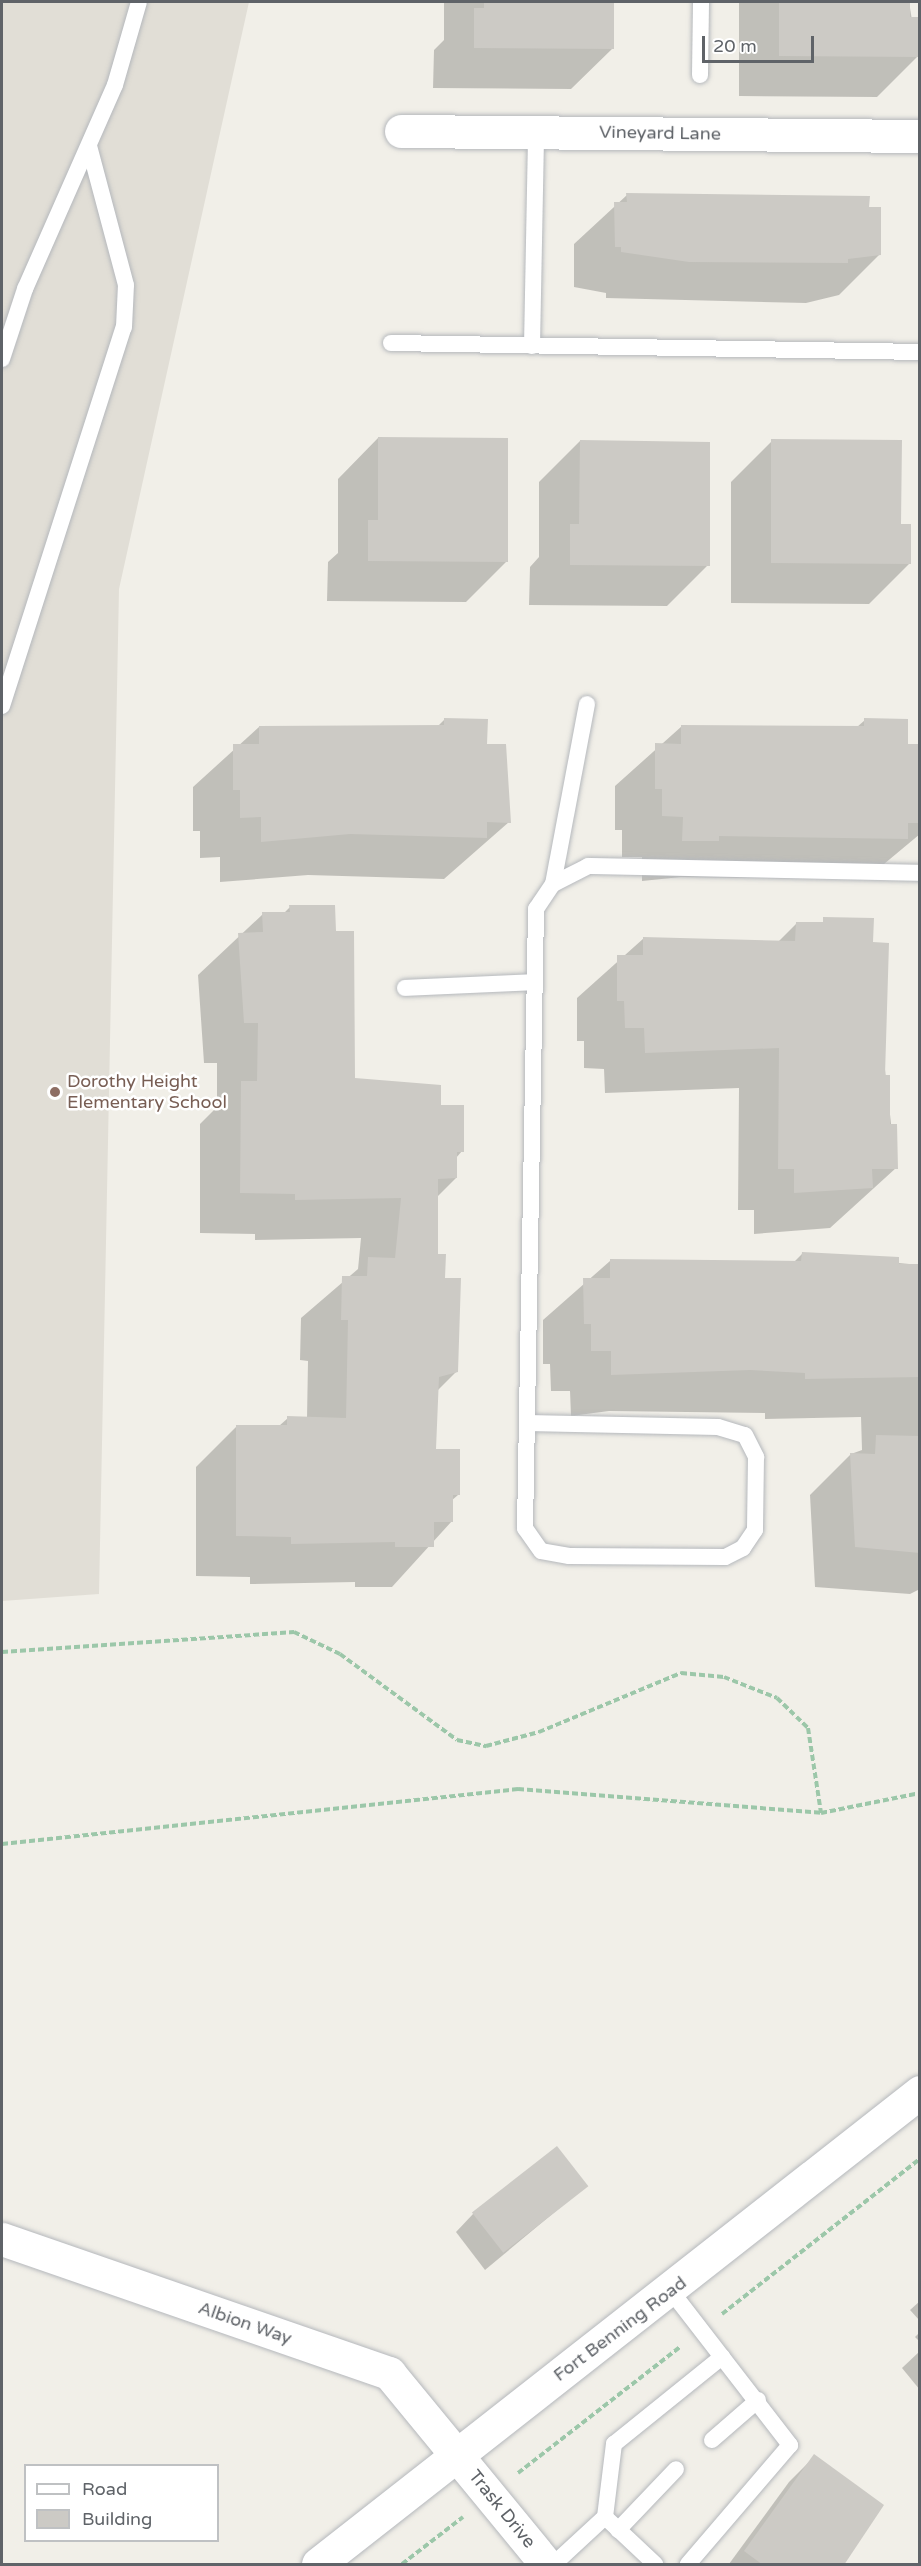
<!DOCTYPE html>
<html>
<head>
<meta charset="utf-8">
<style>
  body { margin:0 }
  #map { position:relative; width:921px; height:2566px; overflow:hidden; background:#f1efe8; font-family:"Varela Round",sans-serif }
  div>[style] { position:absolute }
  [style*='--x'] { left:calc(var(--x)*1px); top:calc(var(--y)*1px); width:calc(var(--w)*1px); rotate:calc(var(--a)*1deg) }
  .education>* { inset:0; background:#e1ded6 }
  .shadow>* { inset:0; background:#0003 }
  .building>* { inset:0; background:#cccac5; transform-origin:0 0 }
  .path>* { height:4px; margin-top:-2px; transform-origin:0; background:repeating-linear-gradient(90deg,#9cc7a9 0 6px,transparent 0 9px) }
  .roads { filter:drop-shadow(0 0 2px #b5b8bc) drop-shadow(0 0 2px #b5b8bc) }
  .lane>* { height:16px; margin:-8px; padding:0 8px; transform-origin:8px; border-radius:8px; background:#fff }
  .street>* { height:33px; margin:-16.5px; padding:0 16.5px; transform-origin:16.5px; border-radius:16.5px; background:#fff }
  .secondary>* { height:33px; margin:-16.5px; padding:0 16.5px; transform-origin:16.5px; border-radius:16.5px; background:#fff }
  .dots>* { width:16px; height:16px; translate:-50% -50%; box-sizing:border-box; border:3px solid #fff; border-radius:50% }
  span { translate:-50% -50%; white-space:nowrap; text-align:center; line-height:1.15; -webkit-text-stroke:5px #fff; paint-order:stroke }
  .street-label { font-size:18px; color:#5f6368 }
  .education-label { font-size:18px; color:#785e54 }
  .left { translate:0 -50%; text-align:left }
  .frame { position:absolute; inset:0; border:3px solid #5f6368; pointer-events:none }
  .legend { position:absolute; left:24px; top:2464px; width:195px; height:78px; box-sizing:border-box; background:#fff; border:2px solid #bfc1c3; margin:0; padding:8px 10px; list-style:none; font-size:18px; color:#5f6368 }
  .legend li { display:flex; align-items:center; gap:12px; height:30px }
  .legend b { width:30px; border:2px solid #bfc1c3 }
  .scale { position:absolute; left:702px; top:36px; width:112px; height:27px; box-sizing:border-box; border:3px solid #5f6368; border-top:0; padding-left:8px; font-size:18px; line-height:21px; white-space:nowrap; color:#5f6368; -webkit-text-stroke:4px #fff; paint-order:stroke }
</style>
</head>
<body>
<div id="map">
  <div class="education">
    <i style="clip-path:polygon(2px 2px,249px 2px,119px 589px,99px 1594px,2px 1601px)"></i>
  </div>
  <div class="shadow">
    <i style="clip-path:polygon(444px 2px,612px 2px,612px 49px,571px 89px,433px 88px,434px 50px,444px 40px)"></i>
    <i style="clip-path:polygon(739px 2px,909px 2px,918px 56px,877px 97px,739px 96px)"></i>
    <i style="clip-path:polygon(627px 195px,868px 208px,880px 254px,839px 295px,806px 303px,606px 298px,606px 293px,574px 287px,574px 244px)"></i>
    <i style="clip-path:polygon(378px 438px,507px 561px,466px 602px,327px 601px,328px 562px,338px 553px,338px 479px)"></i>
    <i style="clip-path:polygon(580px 441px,708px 565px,667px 606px,529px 605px,530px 567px,539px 557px,539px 482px)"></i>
    <i style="clip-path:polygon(772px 441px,900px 525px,909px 564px,869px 604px,731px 603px,731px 482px)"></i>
    <i style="clip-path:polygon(445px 719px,486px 746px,509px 822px,444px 879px,308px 875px,220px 882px,220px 857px,200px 858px,200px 831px,193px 831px,193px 787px,259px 727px,437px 727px)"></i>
    <i style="clip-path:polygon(865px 720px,906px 746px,920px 746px,920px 834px,866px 879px,681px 877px,642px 881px,642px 857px,622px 857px,622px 830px,615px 830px,615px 786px,682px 726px,857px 727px)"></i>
    <i style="clip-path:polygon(290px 907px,334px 933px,354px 1079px,439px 1107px,462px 1151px,456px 1158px,456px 1178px,437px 1197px,436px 1255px,457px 1371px,437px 1391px,435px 1450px,458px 1495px,451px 1501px,452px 1521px,392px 1587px,355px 1587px,355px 1582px,250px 1584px,250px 1577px,196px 1576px,196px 1467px,237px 1426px,279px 1426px,288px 1418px,307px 1418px,308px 1361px,300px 1360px,301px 1318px,358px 1269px,361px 1238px,255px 1240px,255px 1234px,200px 1233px,200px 1124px,217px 1107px,217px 1063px,204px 1063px,198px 975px,263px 914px,283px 914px)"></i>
    <i style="clip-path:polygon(796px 924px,871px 944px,896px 1168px,830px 1228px,754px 1234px,754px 1210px,738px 1210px,739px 1088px,605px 1093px,604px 1069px,584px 1068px,584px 1041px,577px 1041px,577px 998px,644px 938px,778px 942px)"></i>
    <i style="clip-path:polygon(802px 1254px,920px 1265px,920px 1589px,910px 1594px,815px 1587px,810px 1495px,851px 1454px,862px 1450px,861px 1417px,765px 1419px,765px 1413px,609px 1411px,571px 1416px,570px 1391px,551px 1391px,550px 1364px,543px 1364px,543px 1320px,610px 1261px,794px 1262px)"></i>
    <i style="clip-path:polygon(586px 2186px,485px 2270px,456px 2232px,473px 2214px)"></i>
    <i style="clip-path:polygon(920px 2301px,920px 2321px,910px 2310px)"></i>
    <i style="clip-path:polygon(920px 2332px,920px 2342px,915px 2337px)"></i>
    <i style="clip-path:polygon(920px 2351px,920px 2390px,902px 2368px)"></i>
    <i style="clip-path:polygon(815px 2456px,842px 2564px,729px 2564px,789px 2482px)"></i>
  </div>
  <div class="building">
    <i style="clip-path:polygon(484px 2px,614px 2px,614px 49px,474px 48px,474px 8px,484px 8px)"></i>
    <i style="clip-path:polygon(779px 2px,910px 2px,910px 17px,920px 17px,919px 57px,779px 56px)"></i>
    <i style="clip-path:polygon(626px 193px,870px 196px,869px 207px,881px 207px,881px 255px,848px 259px,848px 263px,689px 262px,621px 252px,621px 247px,615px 247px,614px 202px,627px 202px)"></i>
    <i style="clip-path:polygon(378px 437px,508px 438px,508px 562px,368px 561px,368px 520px,378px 520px)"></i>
    <i style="clip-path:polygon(771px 439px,902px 440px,901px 524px,911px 524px,911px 564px,771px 563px)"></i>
    <i style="clip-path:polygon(580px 440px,710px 442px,710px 566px,570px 565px,570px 524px,579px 524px)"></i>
    <i style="clip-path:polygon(444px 718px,488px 719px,487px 744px,506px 744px,511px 823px,487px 822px,487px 838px,350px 834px,261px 842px,261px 817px,240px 818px,240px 790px,233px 790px,233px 744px,259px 744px,259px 726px,444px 725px)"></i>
    <i style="clip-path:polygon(864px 718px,908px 719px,908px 744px,920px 744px,920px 823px,908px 823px,908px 839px,719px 836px,719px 841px,682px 841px,683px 817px,662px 816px,662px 789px,655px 789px,655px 743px,681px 744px,681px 725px,864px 726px)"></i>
    <i style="clip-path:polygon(289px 905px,335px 905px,336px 931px,354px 931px,355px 1078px,441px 1085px,441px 1105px,464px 1105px,464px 1152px,457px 1152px,457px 1178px,438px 1179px,438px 1254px,446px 1254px,445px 1278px,461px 1278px,458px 1372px,439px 1377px,436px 1449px,460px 1449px,460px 1495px,453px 1495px,453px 1522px,434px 1522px,434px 1547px,395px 1547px,395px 1542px,291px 1544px,291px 1537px,236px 1536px,236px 1425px,287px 1425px,287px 1416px,346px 1418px,348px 1320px,341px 1320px,342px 1276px,367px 1276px,368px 1257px,395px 1258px,401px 1198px,295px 1200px,295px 1194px,240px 1193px,241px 1081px,257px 1081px,258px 1023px,244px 1023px,238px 933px,263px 932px,262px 912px,290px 912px)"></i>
    <i style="clip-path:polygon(823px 917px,874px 918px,873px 942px,889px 943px,885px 1075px,890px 1075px,890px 1124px,897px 1124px,898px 1169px,872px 1169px,873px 1188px,794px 1193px,794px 1169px,778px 1169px,779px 1048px,645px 1053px,644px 1028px,625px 1028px,624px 1001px,617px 1001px,617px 955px,643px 955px,643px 937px,795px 941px,796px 922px,823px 922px)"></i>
    <i style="clip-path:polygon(802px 1252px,899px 1257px,899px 1264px,920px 1264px,920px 1377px,805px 1379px,805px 1373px,750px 1370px,611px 1375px,611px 1351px,591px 1351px,591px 1324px,584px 1324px,583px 1278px,610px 1278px,610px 1259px,801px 1261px)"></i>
    <i style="clip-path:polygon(876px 1435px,920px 1436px,920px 1553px,855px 1547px,850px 1453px,875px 1454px)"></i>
    <i style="left:557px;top:2146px;width:51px;height:108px;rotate:52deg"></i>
    <i style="clip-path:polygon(814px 2454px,884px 2505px,844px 2565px,763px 2565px,744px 2551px)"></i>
  </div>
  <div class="path">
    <i style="--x:2;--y:1652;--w:293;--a:-3.9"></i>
    <i style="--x:294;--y:1632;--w:51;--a:25.6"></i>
    <i style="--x:340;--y:1654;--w:145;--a:36.3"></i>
    <i style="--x:457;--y:1740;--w:30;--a:12"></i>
    <i style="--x:486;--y:1746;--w:55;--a:-14.8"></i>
    <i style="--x:539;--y:1732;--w:154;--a:-22.6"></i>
    <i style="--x:681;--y:1673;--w:43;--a:5.3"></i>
    <i style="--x:724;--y:1677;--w:57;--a:21.6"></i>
    <i style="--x:777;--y:1698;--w:43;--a:44.1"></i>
    <i style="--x:808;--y:1728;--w:86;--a:81.3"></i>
    <i style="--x:2;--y:1844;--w:519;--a:-6.08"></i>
    <i style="--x:518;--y:1789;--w:304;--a:4.5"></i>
    <i style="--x:821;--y:1813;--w:101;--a:-11.4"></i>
    <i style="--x:722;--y:2314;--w:251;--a:-38.1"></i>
    <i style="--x:518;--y:2473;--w:205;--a:-37.9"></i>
    <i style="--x:402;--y:2564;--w:77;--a:-37.6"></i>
  </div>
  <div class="roads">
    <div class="lane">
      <i style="--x:700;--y:75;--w:73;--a:-89.2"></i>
      <i style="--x:391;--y:343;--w:529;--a:0.97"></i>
      <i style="--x:532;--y:346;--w:214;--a:-88.9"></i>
      <i style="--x:2;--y:359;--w:74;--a:-71.8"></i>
      <i style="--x:25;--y:289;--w:223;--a:-66.2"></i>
      <i style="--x:115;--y:85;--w:86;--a:-73.9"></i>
      <i style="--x:2;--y:706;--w:398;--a:-72.2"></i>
      <i style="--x:124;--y:327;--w:42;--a:-87.3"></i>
      <i style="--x:126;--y:285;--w:144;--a:-104.9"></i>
      <i style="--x:553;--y:884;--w:183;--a:-79.3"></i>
      <i style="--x:405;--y:988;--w:130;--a:-2.6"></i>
      <i style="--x:527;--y:1423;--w:191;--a:1.2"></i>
      <i style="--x:718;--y:1427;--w:28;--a:17"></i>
      <i style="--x:745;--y:1435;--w:25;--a:63"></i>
      <i style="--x:756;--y:1457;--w:73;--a:90.8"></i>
      <i style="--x:755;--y:1530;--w:22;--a:124"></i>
      <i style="--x:743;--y:1548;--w:20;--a:153"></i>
      <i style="--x:725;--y:1557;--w:156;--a:-179.6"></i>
      <i style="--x:569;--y:1556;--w:28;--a:-170"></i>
      <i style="--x:541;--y:1551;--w:28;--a:-125"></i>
      <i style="--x:525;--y:1528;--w:619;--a:-88.98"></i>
      <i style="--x:536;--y:909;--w:30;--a:-56"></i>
      <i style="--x:553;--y:884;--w:39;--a:-27"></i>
      <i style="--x:588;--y:866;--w:332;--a:1.2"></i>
      <i style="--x:671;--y:2291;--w:195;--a:52.3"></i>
      <i style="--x:790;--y:2445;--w:157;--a:130.6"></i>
      <i style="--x:712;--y:2440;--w:61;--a:-41"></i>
      <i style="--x:605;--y:2517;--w:74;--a:-83"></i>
      <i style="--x:614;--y:2444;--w:139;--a:-38.9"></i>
      <i style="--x:618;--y:2530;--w:84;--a:-46.4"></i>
      <i style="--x:554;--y:2564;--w:69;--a:-42.7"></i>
      <i style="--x:605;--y:2517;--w:69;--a:43.2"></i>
    </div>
    <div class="street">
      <i style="--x:401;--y:131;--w:519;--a:0.55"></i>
      <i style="--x:2;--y:2239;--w:410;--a:19.1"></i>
      <i style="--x:389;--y:2373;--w:247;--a:50.6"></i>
    </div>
    <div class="secondary">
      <i style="--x:318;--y:2564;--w:765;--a:-38.1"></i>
    </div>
  </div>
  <div class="dots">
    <i style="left:55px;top:1092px;background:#8d6e63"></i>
  </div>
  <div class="street-label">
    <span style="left:660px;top:133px;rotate:1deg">Vineyard Lane</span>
    <span style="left:245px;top:2323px;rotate:19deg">Albion Way</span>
    <span style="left:620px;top:2329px;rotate:-37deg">Fort Benning Road</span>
    <span style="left:502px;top:2509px;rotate:51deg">Trask Drive</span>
  </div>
  <div class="education-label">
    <span class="left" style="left:67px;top:1092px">Dorothy Height<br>Elementary School</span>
  </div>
  <div class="frame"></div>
  <ul class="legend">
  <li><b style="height:8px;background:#fff"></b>Road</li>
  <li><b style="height:16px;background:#cccac5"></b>Building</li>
  </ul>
  <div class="scale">20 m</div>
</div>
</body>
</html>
